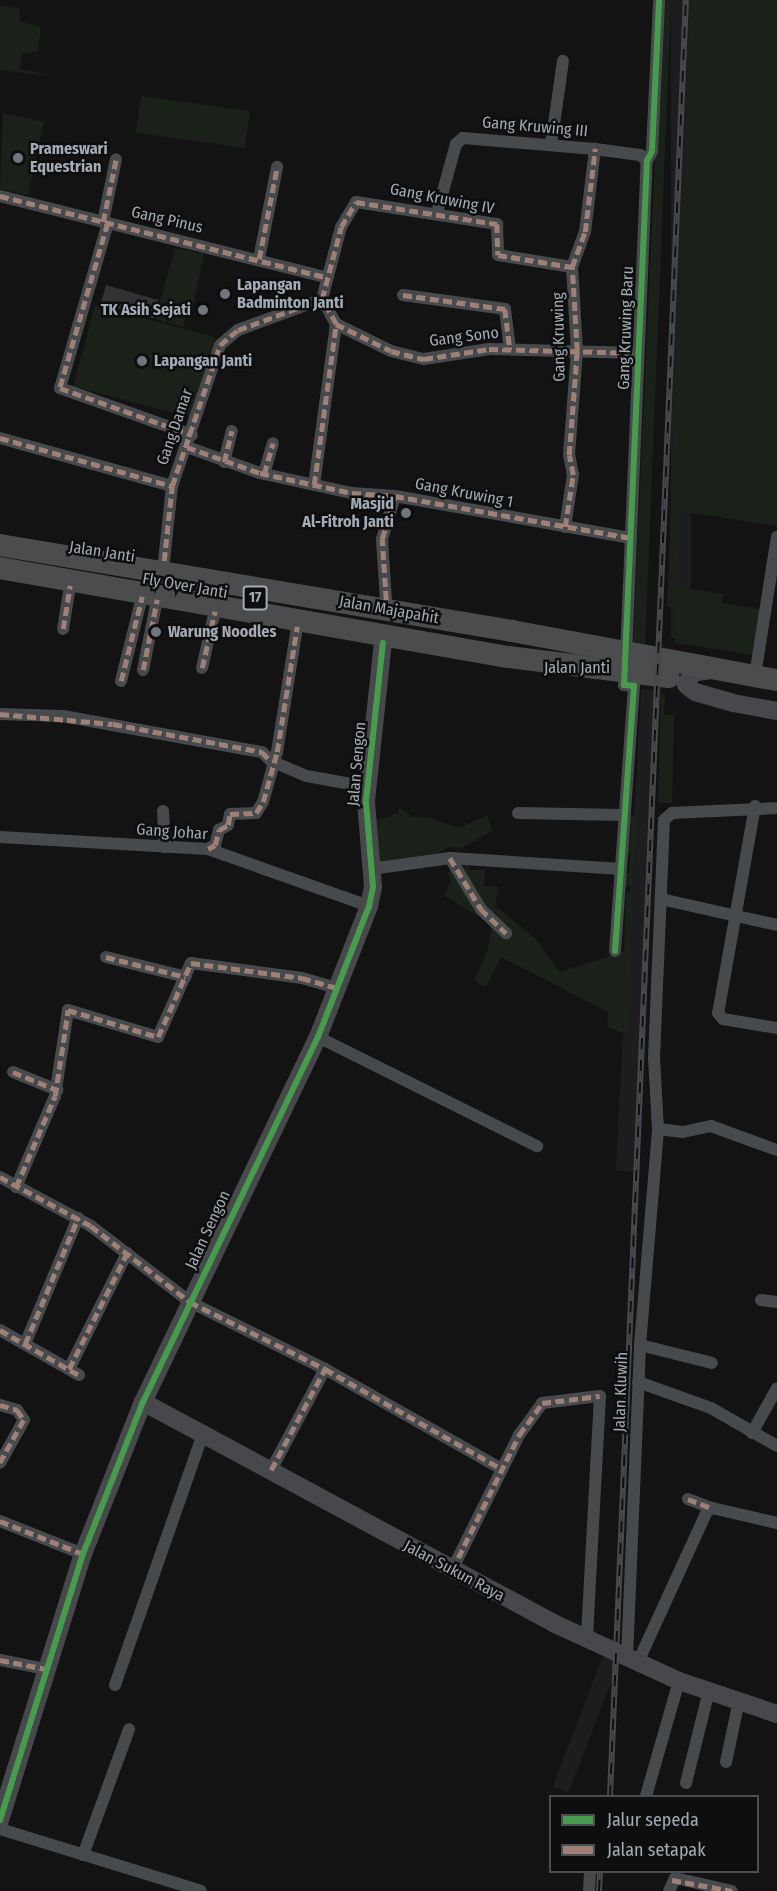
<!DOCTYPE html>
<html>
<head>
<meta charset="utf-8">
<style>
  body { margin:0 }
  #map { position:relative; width:777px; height:1891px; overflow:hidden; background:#131313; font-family:"Fira Sans Condensed",sans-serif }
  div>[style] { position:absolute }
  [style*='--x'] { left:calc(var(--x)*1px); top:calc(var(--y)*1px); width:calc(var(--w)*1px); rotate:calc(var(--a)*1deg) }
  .built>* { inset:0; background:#1d1d20; transform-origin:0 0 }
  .green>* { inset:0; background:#1a2119; transform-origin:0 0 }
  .building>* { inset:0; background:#323234; transform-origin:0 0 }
  .street>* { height:12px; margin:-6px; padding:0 6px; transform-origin:6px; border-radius:6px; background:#474a4c }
  .secondary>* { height:18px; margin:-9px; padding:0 9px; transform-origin:9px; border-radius:9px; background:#46484b }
  .highway>* { height:22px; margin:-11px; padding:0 11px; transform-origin:11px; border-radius:11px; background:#4a4c4e }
  .rail>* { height:6px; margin-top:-3px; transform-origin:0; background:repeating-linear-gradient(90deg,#0e0e0f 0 11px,#47494c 0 22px); box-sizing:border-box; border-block:2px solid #47494c }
  .quiet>* { height:4.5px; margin-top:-2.25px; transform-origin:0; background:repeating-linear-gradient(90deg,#9e8076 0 9px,transparent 0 13.5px) }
  .cycleway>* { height:6px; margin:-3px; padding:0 3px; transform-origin:3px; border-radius:3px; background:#469c4c }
  .dots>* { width:16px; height:16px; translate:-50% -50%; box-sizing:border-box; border:3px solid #0e0e0f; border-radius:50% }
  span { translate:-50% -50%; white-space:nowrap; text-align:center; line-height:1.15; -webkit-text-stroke:5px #0e0e0f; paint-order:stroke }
  .shield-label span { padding:2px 4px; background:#0e0e0f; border:2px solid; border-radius:4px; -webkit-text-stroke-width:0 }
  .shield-label { font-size:15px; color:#a3acb6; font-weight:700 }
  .street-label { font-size:16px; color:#a3acb6 }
  .poi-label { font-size:16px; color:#a3acb6; font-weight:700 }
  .left { translate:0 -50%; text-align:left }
  .right { translate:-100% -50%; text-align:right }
  .legend { position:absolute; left:549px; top:1795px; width:210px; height:78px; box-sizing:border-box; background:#0e0e0f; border:2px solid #4a4d52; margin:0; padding:8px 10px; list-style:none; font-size:18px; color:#a3acb6 }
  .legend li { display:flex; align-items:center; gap:12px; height:30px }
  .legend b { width:30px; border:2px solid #4a4d52 }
</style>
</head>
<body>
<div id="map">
  <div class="built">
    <i style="left:671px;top:0;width:20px;height:638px"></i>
    <i style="left:641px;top:689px;width:20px;height:482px;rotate:3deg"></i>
    <i style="left:604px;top:1653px;width:17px;height:143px;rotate:21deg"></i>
  </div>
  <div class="green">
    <i style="clip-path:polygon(662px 0,671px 0,645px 647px,633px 646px)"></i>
    <i style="clip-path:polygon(691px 0,777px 0,777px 526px,680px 511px,677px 587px,723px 594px,722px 603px,761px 609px,754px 655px,675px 643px,677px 607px,667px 607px)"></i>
    <i style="clip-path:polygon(0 6px,19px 8px,20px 21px,41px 27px,38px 51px,22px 54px,20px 69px,57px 77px,0 70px)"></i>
    <i style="left:141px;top:96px;width:110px;height:37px;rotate:8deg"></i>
    <i style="clip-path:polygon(3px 113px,44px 122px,28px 195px,0 189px)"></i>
    <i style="clip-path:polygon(175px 248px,204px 254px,191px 319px,185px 318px,183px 327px,155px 319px)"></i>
    <i style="left:95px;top:305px;width:124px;height:84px;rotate:15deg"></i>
    <i style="clip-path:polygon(661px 694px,665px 694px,664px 715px,674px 714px,672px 803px,658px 803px)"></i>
    <i style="clip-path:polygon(400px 808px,413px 817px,428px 817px,459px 828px,488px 815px,492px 831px,462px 848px,449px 847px,434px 855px,374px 865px,371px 822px,398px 813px)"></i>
    <i style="clip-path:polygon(625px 816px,636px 816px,633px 886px,622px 886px,622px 873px,629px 873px,630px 855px,623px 854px)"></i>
    <i style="clip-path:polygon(458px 861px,469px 862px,469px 870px,485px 870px,484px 886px,499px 887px,495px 906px,535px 938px,560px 972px,624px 951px,626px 892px,633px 892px,628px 1035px,607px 1027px,608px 1012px,501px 957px,486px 987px,474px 981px,487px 952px,492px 925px,445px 896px,451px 880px,447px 873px)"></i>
  </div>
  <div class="building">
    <i style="left:106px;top:285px;width:55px;height:19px;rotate:16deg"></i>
  </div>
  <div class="street">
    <i style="--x:551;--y:145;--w:85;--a:-81.9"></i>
    <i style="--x:0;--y:196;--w:336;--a:14"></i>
    <i style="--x:437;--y:213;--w:72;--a:-74.6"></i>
    <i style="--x:456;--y:144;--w:9;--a:-41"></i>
    <i style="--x:463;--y:138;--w:132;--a:4.8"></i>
    <i style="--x:595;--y:149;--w:45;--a:7.6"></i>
    <i style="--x:640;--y:155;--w:9;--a:41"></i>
    <i style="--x:103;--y:222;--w:64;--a:-78.3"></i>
    <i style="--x:108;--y:223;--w:172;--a:106.2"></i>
    <i style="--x:60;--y:388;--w:140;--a:19.6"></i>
    <i style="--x:259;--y:259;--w:94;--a:-78.9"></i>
    <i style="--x:403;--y:295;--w:103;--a:7.8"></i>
    <i style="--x:505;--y:309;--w:40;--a:82.9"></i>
    <i style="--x:336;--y:324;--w:61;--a:26.1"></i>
    <i style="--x:391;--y:351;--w:34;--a:14"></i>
    <i style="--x:424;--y:359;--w:66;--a:-8.7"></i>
    <i style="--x:489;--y:349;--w:149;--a:1.5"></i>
    <i style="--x:0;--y:438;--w:179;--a:15.6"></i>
    <i style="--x:187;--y:447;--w:77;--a:19.6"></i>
    <i style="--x:260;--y:473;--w:94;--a:12.3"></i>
    <i style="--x:352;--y:493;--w:43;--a:4"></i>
    <i style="--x:395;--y:496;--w:240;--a:10.1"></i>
    <i style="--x:224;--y:462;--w:32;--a:-76"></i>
    <i style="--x:264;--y:474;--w:32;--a:-74"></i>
    <i style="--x:314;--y:485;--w:162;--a:-82.2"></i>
    <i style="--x:336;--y:324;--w:29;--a:-119"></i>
    <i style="--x:322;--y:299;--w:74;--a:-75.2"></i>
    <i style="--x:341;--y:227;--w:29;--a:-59"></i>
    <i style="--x:356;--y:202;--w:143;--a:8.9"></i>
    <i style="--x:497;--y:224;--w:31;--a:88"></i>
    <i style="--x:498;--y:255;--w:75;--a:9.2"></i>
    <i style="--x:565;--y:527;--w:53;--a:-81.3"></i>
    <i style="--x:573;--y:475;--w:20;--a:-101"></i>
    <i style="--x:569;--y:455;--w:104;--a:-85.6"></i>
    <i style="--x:577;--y:351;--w:84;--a:-93.4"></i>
    <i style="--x:572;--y:267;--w:37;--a:-70"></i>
    <i style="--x:585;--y:232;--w:84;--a:-83.1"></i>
    <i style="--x:164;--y:561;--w:75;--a:-83.9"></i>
    <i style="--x:172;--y:486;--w:149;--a:-71.2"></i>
    <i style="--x:220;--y:345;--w:23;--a:-40"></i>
    <i style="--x:238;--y:330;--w:90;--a:-20.3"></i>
    <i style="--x:386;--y:600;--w:61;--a:-93.8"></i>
    <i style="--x:382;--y:539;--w:45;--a:-73.2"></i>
    <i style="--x:63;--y:629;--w:44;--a:-80.8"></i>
    <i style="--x:626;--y:655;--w:494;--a:-87.6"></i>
    <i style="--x:647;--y:161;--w:11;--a:-63"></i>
    <i style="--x:652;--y:151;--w:151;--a:-87.3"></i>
    <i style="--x:202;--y:668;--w:58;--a:-77.2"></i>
    <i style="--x:756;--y:669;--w:134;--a:-81"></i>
    <i style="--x:143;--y:670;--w:72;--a:-78.8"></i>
    <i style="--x:121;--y:681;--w:87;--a:-76"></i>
    <i style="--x:0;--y:714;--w:63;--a:1.8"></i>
    <i style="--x:63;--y:716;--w:202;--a:10.3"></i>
    <i style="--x:262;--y:752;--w:13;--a:45"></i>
    <i style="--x:271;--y:761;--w:39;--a:23"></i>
    <i style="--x:307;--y:776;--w:61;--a:10.4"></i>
    <i style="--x:755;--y:806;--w:210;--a:100.1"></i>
    <i style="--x:718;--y:1013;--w:8;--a:50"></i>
    <i style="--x:723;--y:1019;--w:55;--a:9.5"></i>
    <i style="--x:163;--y:811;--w:36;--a:87"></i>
    <i style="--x:518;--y:813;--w:105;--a:1.1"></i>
    <i style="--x:0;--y:837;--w:208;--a:3.3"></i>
    <i style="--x:208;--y:849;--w:171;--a:19.5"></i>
    <i style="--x:208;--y:849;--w:8;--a:-30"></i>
    <i style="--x:215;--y:845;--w:16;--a:-75"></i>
    <i style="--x:219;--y:830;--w:10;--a:-29"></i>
    <i style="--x:228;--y:825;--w:11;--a:-80"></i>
    <i style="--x:230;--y:814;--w:26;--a:-2"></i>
    <i style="--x:256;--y:813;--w:13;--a:-58"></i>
    <i style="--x:263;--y:802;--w:52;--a:-74.4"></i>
    <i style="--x:277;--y:752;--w:127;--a:-80.9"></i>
    <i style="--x:450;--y:858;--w:60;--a:58.7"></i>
    <i style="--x:481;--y:909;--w:35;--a:44"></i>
    <i style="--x:371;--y:869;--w:80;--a:-7.9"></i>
    <i style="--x:450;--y:858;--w:168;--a:3.7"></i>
    <i style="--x:661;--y:899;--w:119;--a:12.6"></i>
    <i style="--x:615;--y:951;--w:266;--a:-85.9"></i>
    <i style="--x:634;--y:686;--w:10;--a:-174"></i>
    <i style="--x:624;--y:685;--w:16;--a:-86"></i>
    <i style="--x:106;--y:957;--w:82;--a:14"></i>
    <i style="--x:318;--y:1037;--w:245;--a:26.5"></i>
    <i style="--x:13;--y:1072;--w:48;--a:22.2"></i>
    <i style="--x:658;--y:1129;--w:25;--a:7"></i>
    <i style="--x:683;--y:1132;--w:29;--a:-12"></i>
    <i style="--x:711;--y:1126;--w:70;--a:20"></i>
    <i style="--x:0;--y:1177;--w:103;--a:28.3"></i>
    <i style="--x:91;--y:1226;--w:125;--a:37.5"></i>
    <i style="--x:190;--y:1302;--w:151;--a:26.4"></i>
    <i style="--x:325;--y:1369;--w:203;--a:29.5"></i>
    <i style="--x:16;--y:1187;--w:99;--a:-66.8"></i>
    <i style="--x:55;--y:1096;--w:87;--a:-81.4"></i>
    <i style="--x:68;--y:1010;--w:94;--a:16.7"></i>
    <i style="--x:158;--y:1037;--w:81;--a:-66"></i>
    <i style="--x:191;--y:963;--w:112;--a:7.7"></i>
    <i style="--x:302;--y:978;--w:37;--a:16"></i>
    <i style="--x:761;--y:1300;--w:16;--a:7"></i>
    <i style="--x:0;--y:1330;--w:91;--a:29.7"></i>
    <i style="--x:25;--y:1344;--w:137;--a:-67.2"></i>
    <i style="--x:640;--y:1345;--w:74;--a:14"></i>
    <i style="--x:69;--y:1369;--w:130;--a:-63.4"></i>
    <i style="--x:638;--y:1382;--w:77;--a:19.6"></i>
    <i style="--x:711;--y:1408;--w:76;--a:29.9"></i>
    <i style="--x:0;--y:1405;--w:18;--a:16"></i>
    <i style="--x:17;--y:1410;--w:12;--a:55"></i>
    <i style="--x:24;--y:1420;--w:49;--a:119.2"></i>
    <i style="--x:752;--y:1433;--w:51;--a:-60.9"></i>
    <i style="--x:271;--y:1470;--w:115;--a:-61.9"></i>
    <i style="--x:688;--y:1499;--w:26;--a:21"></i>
    <i style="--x:0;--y:1521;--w:89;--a:21.7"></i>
    <i style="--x:452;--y:1570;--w:151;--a:-63.6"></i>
    <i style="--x:519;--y:1435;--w:39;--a:-54"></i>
    <i style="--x:542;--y:1403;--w:58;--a:-6.9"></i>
    <i style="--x:600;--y:1396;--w:243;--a:93.1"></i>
    <i style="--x:627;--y:1658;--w:313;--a:-87.6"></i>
    <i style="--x:640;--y:1345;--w:217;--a:-85.2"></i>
    <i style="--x:658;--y:1129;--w:71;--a:-93.2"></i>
    <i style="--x:654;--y:1058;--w:238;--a:-87.6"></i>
    <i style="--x:664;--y:820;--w:11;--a:-41"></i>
    <i style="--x:672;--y:813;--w:105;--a:-2.7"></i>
    <i style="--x:0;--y:1660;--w:47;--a:11.1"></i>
    <i style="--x:638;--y:1662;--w:166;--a:-65.4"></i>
    <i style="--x:707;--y:1511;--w:6;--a:-31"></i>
    <i style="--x:712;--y:1508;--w:67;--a:13"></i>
    <i style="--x:115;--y:1685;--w:269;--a:-70.7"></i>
    <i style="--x:726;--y:1762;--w:62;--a:-78"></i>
    <i style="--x:686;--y:1783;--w:95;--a:-76"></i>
    <i style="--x:646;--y:1796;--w:120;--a:-74"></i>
    <i style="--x:0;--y:1829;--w:210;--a:17.1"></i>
    <i style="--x:83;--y:1855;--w:134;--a:-69.9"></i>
    <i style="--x:589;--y:1891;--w:19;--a:-87"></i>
    <i style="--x:669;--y:1891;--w:14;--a:-65"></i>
    <i style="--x:675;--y:1878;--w:58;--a:12.8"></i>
  </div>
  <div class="secondary">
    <i style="--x:711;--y:670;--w:19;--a:171"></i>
    <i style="--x:692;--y:673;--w:13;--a:117"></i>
    <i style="--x:686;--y:685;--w:11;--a:38"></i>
    <i style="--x:695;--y:692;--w:40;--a:16"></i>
    <i style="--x:733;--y:703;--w:45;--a:10.3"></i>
    <i style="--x:143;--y:1402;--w:466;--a:28.3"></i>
    <i style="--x:553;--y:1623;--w:139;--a:24.7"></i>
    <i style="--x:679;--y:1681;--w:103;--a:18.6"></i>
    <i style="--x:0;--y:1820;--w:279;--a:-72.7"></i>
    <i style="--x:83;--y:1554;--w:163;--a:-68.5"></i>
    <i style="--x:143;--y:1402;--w:405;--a:-64.4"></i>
    <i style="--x:318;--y:1037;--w:141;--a:-68.7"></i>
    <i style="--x:369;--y:906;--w:19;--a:-78"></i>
    <i style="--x:373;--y:887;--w:86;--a:-94.7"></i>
    <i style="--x:366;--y:801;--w:159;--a:-83.9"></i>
  </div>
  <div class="highway">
    <i style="--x:0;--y:545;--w:519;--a:9.53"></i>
    <i style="--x:512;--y:631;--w:269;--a:10.5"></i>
    <i style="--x:0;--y:568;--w:516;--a:9.94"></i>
    <i style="--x:508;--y:657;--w:162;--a:7.1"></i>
  </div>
  <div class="rail">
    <i style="--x:610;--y:1796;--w:1798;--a:-87.58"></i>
    <i style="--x:599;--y:1891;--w:19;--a:-87"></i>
  </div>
  <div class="quiet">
    <i style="--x:0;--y:196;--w:336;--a:14"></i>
    <i style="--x:103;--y:222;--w:64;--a:-78.3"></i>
    <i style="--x:108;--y:223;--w:172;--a:106.2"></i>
    <i style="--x:60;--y:388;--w:140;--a:19.6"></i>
    <i style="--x:259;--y:259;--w:94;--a:-78.9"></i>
    <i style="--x:403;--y:295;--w:103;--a:7.8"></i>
    <i style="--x:505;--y:309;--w:40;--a:82.9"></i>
    <i style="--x:336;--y:324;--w:61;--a:26.1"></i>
    <i style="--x:391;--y:351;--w:34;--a:14"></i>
    <i style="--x:424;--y:359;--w:66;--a:-8.7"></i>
    <i style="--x:489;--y:349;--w:149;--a:1.5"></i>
    <i style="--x:0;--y:438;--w:179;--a:15.6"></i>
    <i style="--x:187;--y:447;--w:77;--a:19.6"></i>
    <i style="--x:260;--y:473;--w:94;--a:12.3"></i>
    <i style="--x:352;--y:493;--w:43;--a:4"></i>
    <i style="--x:395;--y:496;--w:240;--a:10.1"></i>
    <i style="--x:224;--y:462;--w:32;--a:-76"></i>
    <i style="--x:264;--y:474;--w:32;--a:-74"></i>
    <i style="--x:314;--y:485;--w:162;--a:-82.2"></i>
    <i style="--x:336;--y:324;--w:29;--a:-119"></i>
    <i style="--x:322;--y:299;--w:74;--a:-75.2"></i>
    <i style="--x:341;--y:227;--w:29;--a:-59"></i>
    <i style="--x:356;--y:202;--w:143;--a:8.9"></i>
    <i style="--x:497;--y:224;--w:31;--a:88"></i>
    <i style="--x:498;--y:255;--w:75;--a:9.2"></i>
    <i style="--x:565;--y:527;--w:53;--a:-81.3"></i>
    <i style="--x:573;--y:475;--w:20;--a:-101"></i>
    <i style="--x:569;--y:455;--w:104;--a:-85.6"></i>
    <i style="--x:577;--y:351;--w:84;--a:-93.4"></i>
    <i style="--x:572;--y:267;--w:37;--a:-70"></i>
    <i style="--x:585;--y:232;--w:84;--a:-83.1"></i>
    <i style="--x:164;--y:561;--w:75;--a:-83.9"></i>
    <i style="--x:172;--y:486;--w:149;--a:-71.2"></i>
    <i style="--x:220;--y:345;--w:23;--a:-40"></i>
    <i style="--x:238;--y:330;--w:90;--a:-20.3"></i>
    <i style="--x:386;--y:600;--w:61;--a:-93.8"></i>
    <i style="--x:382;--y:539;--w:45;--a:-73.2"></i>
    <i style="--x:63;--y:629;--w:44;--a:-80.8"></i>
    <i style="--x:202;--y:668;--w:58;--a:-77.2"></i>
    <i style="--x:143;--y:670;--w:72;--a:-78.8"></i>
    <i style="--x:121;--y:681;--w:87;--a:-76"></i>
    <i style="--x:0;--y:714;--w:113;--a:5.1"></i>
    <i style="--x:113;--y:724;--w:152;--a:10.6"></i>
    <i style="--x:262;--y:752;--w:13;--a:45"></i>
    <i style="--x:208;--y:849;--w:8;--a:-30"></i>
    <i style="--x:215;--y:845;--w:16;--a:-75"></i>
    <i style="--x:219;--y:830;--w:10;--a:-29"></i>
    <i style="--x:228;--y:825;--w:11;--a:-80"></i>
    <i style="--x:230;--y:814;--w:26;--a:-2"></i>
    <i style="--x:256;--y:813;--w:13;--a:-58"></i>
    <i style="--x:263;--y:802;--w:52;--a:-74.4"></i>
    <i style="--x:277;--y:752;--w:127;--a:-80.9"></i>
    <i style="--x:450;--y:858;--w:60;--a:58.7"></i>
    <i style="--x:481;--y:909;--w:35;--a:44"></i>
    <i style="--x:106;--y:957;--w:82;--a:14"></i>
    <i style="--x:13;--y:1072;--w:48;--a:22.2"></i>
    <i style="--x:0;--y:1177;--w:103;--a:28.3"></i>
    <i style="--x:91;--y:1226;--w:125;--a:37.5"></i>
    <i style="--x:190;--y:1302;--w:151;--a:26.4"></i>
    <i style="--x:325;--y:1369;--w:203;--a:29.5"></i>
    <i style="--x:16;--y:1187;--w:99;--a:-66.8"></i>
    <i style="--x:55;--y:1096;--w:87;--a:-81.4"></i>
    <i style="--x:68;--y:1010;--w:94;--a:16.7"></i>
    <i style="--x:158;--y:1037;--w:81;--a:-66"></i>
    <i style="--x:191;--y:963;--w:112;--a:7.7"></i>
    <i style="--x:302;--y:978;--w:37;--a:16"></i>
    <i style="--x:0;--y:1330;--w:91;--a:29.7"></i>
    <i style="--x:25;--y:1344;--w:137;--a:-67.2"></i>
    <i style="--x:69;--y:1369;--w:130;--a:-63.4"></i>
    <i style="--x:0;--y:1405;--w:18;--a:16"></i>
    <i style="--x:17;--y:1410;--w:12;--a:55"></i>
    <i style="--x:24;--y:1420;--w:49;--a:119.2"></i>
    <i style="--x:271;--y:1470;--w:115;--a:-61.9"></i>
    <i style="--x:688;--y:1499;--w:26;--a:21"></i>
    <i style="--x:0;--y:1521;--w:89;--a:21.7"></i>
    <i style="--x:452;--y:1570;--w:151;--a:-63.6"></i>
    <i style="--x:519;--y:1435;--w:39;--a:-54"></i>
    <i style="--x:542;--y:1403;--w:58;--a:-6.9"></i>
    <i style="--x:0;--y:1660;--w:47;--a:11.1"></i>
    <i style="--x:672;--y:1880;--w:61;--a:10.4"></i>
  </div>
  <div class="cycleway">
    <i style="--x:615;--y:951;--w:266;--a:-85.9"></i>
    <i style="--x:634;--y:686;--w:10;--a:-174"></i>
    <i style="--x:624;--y:685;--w:525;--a:-87.49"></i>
    <i style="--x:647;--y:161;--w:11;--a:-63"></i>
    <i style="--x:652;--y:151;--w:151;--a:-87.3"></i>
    <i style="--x:0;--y:1820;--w:279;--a:-72.7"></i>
    <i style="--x:83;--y:1554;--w:163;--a:-68.5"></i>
    <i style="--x:143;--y:1402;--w:405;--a:-64.4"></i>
    <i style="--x:318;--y:1037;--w:141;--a:-68.7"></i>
    <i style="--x:369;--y:906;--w:19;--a:-78"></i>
    <i style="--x:373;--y:887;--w:86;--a:-94.7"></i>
    <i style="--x:366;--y:801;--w:159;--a:-83.9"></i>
  </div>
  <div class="dots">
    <i style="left:18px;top:158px;background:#71767d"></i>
    <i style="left:225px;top:294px;background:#71767d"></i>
    <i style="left:203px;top:310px;background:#71767d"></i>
    <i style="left:142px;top:361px;background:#71767d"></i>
    <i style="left:406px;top:513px;background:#71767d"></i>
    <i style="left:156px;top:632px;background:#71767d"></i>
  </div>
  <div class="shield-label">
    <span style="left:255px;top:598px">17</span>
  </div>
  <div class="street-label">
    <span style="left:535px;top:127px;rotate:5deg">Gang Kruwing III</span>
    <span style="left:442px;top:199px;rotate:11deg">Gang Kruwing IV</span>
    <span style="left:167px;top:220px;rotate:13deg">Gang Pinus</span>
    <span style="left:626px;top:328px;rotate:-88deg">Gang Kruwing Baru</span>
    <span style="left:464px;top:337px;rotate:-7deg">Gang Sono</span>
    <span style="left:559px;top:337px;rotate:-91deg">Gang Kruwing</span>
    <span style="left:175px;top:427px;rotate:-71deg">Gang Damar</span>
    <span style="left:464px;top:493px;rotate:11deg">Gang Kruwing 1</span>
    <span style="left:102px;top:552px;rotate:9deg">Jalan Janti</span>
    <span style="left:185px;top:586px;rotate:10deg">Fly Over Janti</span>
    <span style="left:389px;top:610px;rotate:10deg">Jalan Majapahit</span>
    <span style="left:577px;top:668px">Jalan Janti</span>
    <span style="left:357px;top:764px;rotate:-85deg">Jalan Sengon</span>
    <span style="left:172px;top:832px;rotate:4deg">Gang Johar</span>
    <span style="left:208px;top:1230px;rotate:-65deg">Jalan Sengon</span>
    <span style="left:621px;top:1392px;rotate:-88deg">Jalan Kluwih</span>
    <span style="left:454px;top:1571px;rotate:28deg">Jalan Sukun Raya</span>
  </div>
  <div class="poi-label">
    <span class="left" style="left:30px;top:158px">Prameswari<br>Equestrian</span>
    <span class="left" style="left:237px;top:294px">Lapangan<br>Badminton Janti</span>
    <span class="right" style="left:191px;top:310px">TK Asih Sejati</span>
    <span class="left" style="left:154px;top:361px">Lapangan Janti</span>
    <span class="right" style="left:394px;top:513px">Masjid<br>Al-Fitroh Janti</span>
    <span class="left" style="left:168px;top:632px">Warung Noodles</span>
  </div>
  <ul class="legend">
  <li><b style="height:8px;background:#469c4c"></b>Jalur sepeda</li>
  <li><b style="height:8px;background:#9e8076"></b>Jalan setapak</li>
  </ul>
</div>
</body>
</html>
